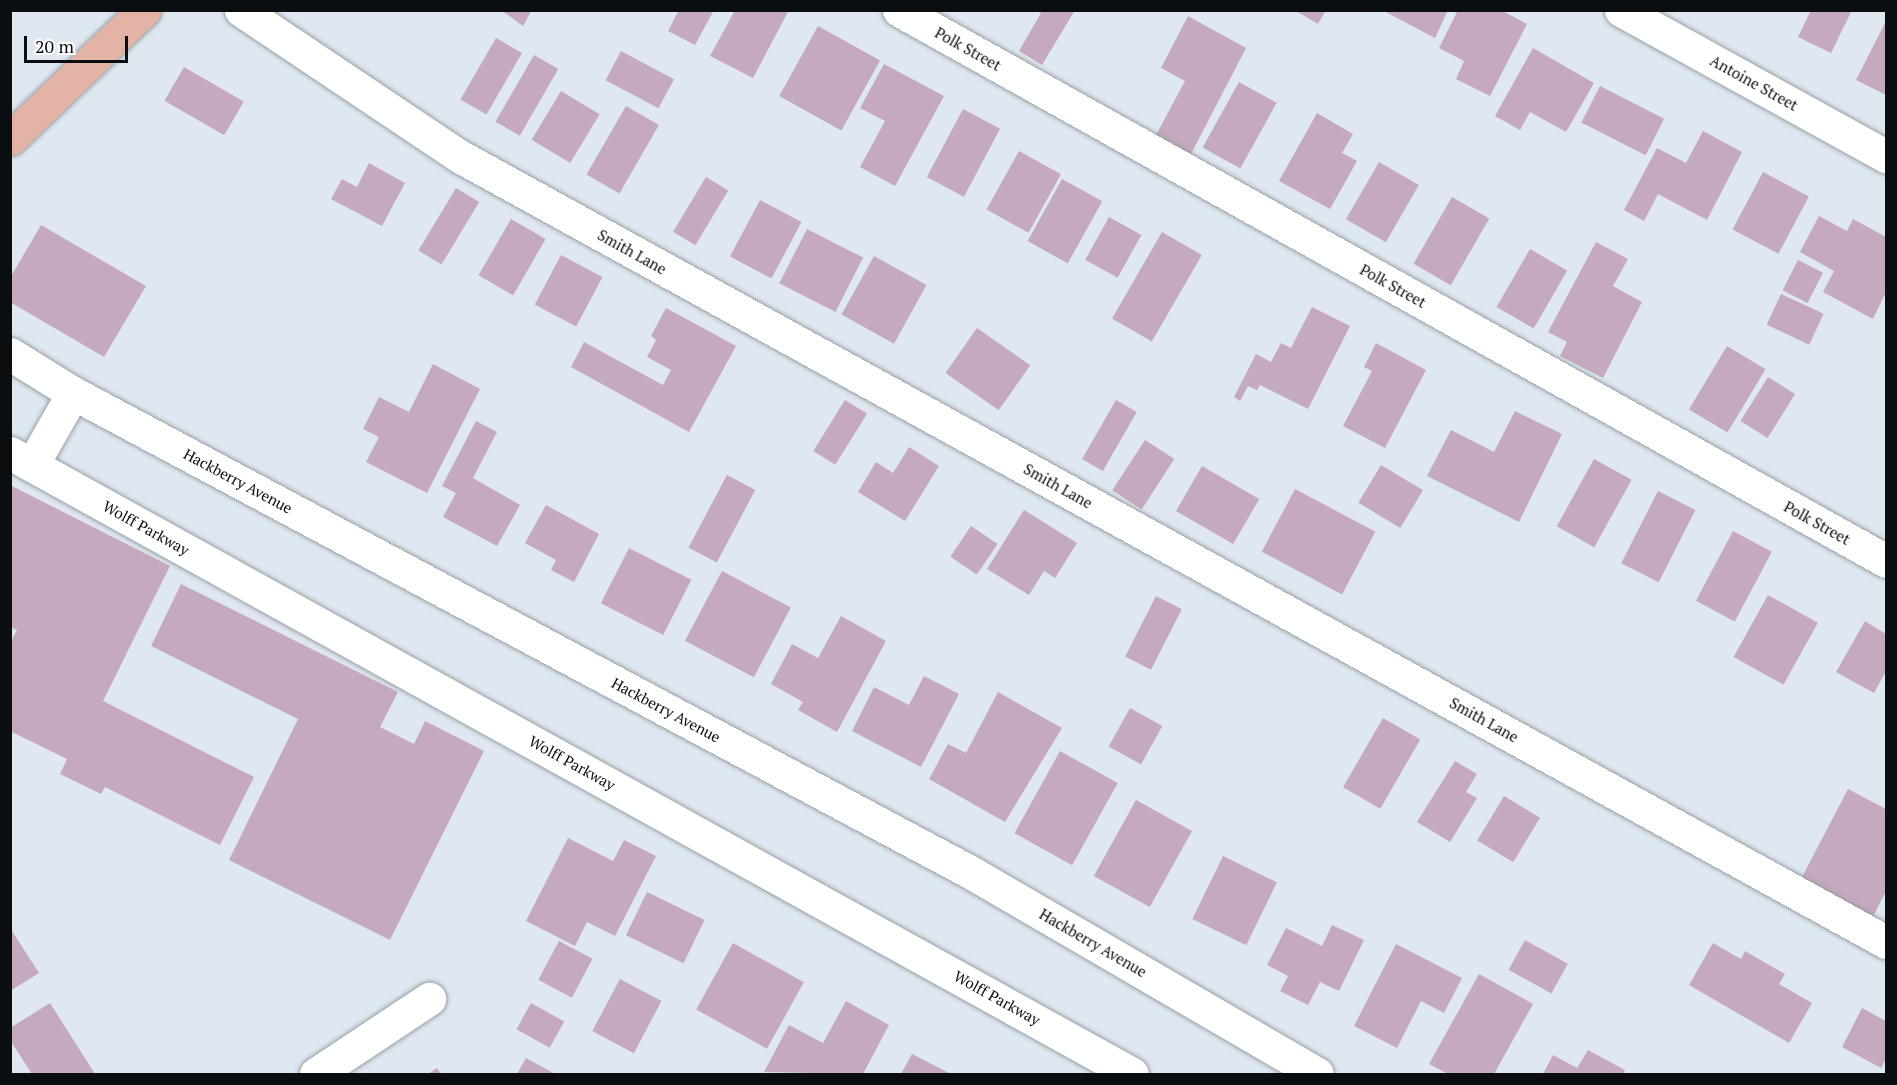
<!DOCTYPE html>
<html>
<head>
<meta charset="utf-8">
<style>
  body { margin:0 }
  #map { position:relative; width:1897px; height:1085px; overflow:hidden; background:#dfe8f0; font-family:"PT Serif",serif }
  div>[style] { position:absolute }
  [style*='--x'] { left:calc(var(--x)*1px); top:calc(var(--y)*1px); width:calc(var(--w)*1px); rotate:calc(var(--a)*1deg) }
  .building>* { inset:0; background:#c5a9be; transform-origin:0 0 }
  .roads { filter:drop-shadow(0 0 2px #98a0a8) drop-shadow(0 0 2px #98a0a8) }
  .street>* { height:33px; margin:-16.5px; padding:0 16.5px; transform-origin:16.5px; border-radius:16.5px; background:#fff }
  .secondary>* { height:33px; margin:-16.5px; padding:0 16.5px; transform-origin:16.5px; border-radius:16.5px; background:#fff }
  .primary>* { height:33px; margin:-16.5px; padding:0 16.5px; transform-origin:16.5px; border-radius:16.5px; background:#e3b4a6 }
  span { translate:-50% -50%; white-space:nowrap; text-align:center; line-height:1.15; -webkit-text-stroke:5px #fff; paint-order:stroke }
  .street-label { font-size:15px; color:#0b0e10 }
  .frame { position:absolute; inset:0; border:12px solid #0b0e10; pointer-events:none }
  .scale { position:absolute; left:24px; top:36px; width:104px; height:27px; box-sizing:border-box; border:3px solid #0b0e10; border-top:0; padding-left:8px; font-size:18px; line-height:21px; white-space:nowrap; color:#0b0e10; -webkit-text-stroke:4px #fff; paint-order:stroke }
</style>
</head>
<body>
<div id="map">
  <div class="building">
    <i style="clip-path:polygon(501px 10px,532px 10px,523px 26px)"></i>
    <i style="clip-path:polygon(679px 10px,714px 10px,695px 45px,668px 31px)"></i>
    <i style="clip-path:polygon(735px 10px,789px 10px,753px 78px,710px 56px)"></i>
    <i style="clip-path:polygon(1037px 10px,1075px 10px,1042px 65px,1019px 51px,1041px 13px)"></i>
    <i style="clip-path:polygon(1294px 10px,1326px 10px,1318px 24px)"></i>
    <i style="clip-path:polygon(1382px 10px,1448px 10px,1435px 38px)"></i>
    <i style="clip-path:polygon(1458px 10px,1501px 10px,1527px 24px,1490px 96px,1456px 79px,1464px 61px,1439px 48px)"></i>
    <i style="clip-path:polygon(1811px 10px,1852px 10px,1831px 53px,1798px 37px)"></i>
    <i style="clip-path:polygon(1188px 16px,1246px 48px,1191px 154px,1156px 135px,1185px 81px,1161px 68px)"></i>
    <i style="clip-path:polygon(1886px 21px,1886px 95px,1856px 80px)"></i>
    <i style="left:818px;top:26px;width:71px;height:80px;rotate:29deg"></i>
    <i style="left:496px;top:38px;width:30px;height:71px;rotate:30deg"></i>
    <i style="clip-path:polygon(1533px 48px,1594px 83px,1566px 132px,1530px 112px,1520px 130px,1495px 116px)"></i>
    <i style="left:621px;top:51px;width:60px;height:33px;rotate:28deg"></i>
    <i style="left:534px;top:55px;width:28px;height:77px;rotate:30deg"></i>
    <i style="clip-path:polygon(884px 64px,944px 96px,895px 186px,860px 167px,885px 121px,860px 108px)"></i>
    <i style="left:184px;top:67px;width:69px;height:39px;rotate:30deg"></i>
    <i style="left:1239px;top:82px;width:43px;height:75px;rotate:29deg"></i>
    <i style="left:1600px;top:86px;width:72px;height:41px;rotate:27deg"></i>
    <i style="left:561px;top:91px;width:45px;height:57px;rotate:31deg"></i>
    <i style="left:626px;top:106px;width:38px;height:79px;rotate:30deg"></i>
    <i style="left:963px;top:109px;width:42px;height:77px;rotate:28deg"></i>
    <i style="clip-path:polygon(1317px 113px,1353px 134px,1342px 153px,1357px 161px,1330px 209px,1279px 181px)"></i>
    <i style="clip-path:polygon(1703px 131px,1742px 152px,1707px 220px,1658px 194px,1644px 221px,1624px 210px,1657px 148px,1686px 163px)"></i>
    <i style="left:1019px;top:151px;width:48px;height:67px;rotate:29deg"></i>
    <i style="left:1379px;top:162px;width:46px;height:66px;rotate:30deg"></i>
    <i style="clip-path:polygon(369px 163px,405px 183px,382px 226px,331px 199px,342px 179px,357px 187px)"></i>
    <i style="left:1763px;top:172px;width:52px;height:65px;rotate:28deg"></i>
    <i style="left:706px;top:177px;width:26px;height:64px;rotate:31deg"></i>
    <i style="left:1062px;top:179px;width:46px;height:71px;rotate:29deg"></i>
    <i style="left:456px;top:188px;width:27px;height:73px;rotate:31deg"></i>
    <i style="left:1452px;top:197px;width:43px;height:77px;rotate:30deg"></i>
    <i style="left:760px;top:200px;width:47px;height:64px;rotate:28deg"></i>
    <i style="clip-path:polygon(1819px 216px,1847px 231px,1853px 219px,1886px 237px,1886px 292px,1873px 319px,1823px 292px,1834px 271px,1800px 252px)"></i>
    <i style="left:1109px;top:217px;width:37px;height:49px;rotate:29deg"></i>
    <i style="left:511px;top:219px;width:40px;height:65px;rotate:30deg"></i>
    <i style="clip-path:polygon(41px 225px,146px 286px,104px 357px,10px 302px,10px 278px)"></i>
    <i style="left:807px;top:229px;width:63px;height:61px;rotate:27deg"></i>
    <i style="left:1162px;top:232px;width:46px;height:100px;rotate:30deg"></i>
    <i style="clip-path:polygon(1596px 242px,1628px 259px,1613px 286px,1642px 302px,1603px 378px,1560px 356px,1567px 342px,1548px 332px)"></i>
    <i style="left:1530px;top:249px;width:43px;height:67px;rotate:30deg"></i>
    <i style="left:561px;top:255px;width:47px;height:56px;rotate:28deg"></i>
    <i style="left:874px;top:256px;width:60px;height:67px;rotate:29deg"></i>
    <i style="left:1798px;top:260px;width:28px;height:34px;rotate:27deg"></i>
    <i style="left:1781px;top:294px;width:47px;height:34px;rotate:25deg"></i>
    <i style="clip-path:polygon(1312px 307px,1350px 326px,1308px 409px,1260px 385px,1257px 390px,1248px 386px,1240px 401px,1234px 397px,1256px 354px,1271px 362px,1281px 343px,1291px 348px)"></i>
    <i style="clip-path:polygon(666px 308px,736px 346px,689px 432px,571px 367px,584px 342px,663px 385px,671px 370px,647px 357px,656px 340px,651px 336px)"></i>
    <i style="left:977px;top:328px;width:65px;height:55px;rotate:35deg"></i>
    <i style="clip-path:polygon(1376px 343px,1426px 370px,1385px 448px,1343px 426px,1372px 371px,1364px 367px)"></i>
    <i style="left:1727px;top:346px;width:45px;height:74px;rotate:31deg"></i>
    <i style="clip-path:polygon(433px 364px,480px 389px,427px 493px,366px 462px,379px 437px,363px 429px,379px 397px,409px 412px)"></i>
    <i style="left:1768px;top:377px;width:32px;height:52px;rotate:32deg"></i>
    <i style="left:845px;top:400px;width:26px;height:60px;rotate:32deg"></i>
    <i style="left:1116px;top:400px;width:24px;height:68px;rotate:30deg"></i>
    <i style="clip-path:polygon(1515px 411px,1562px 434px,1519px 522px,1427px 476px,1451px 430px,1494px 452px)"></i>
    <i style="clip-path:polygon(476px 421px,497px 432px,473px 478px,520px 505px,497px 546px,443px 517px,456px 493px,442px 486px)"></i>
    <i style="left:1145px;top:440px;width:35px;height:60px;rotate:33deg"></i>
    <i style="clip-path:polygon(909px 447px,939px 466px,905px 521px,858px 492px,876px 462px,893px 473px)"></i>
    <i style="left:1594px;top:459px;width:43px;height:77px;rotate:29deg"></i>
    <i style="left:1381px;top:465px;width:49px;height:44px;rotate:31deg"></i>
    <i style="left:1202px;top:466px;width:66px;height:52px;rotate:30deg"></i>
    <i style="left:727px;top:475px;width:32px;height:82px;rotate:28deg"></i>
    <i style="clip-path:polygon(10px 485px,170px 566px,103px 701px,254px 777px,220px 845px,105px 787px,101px 794px,60px 774px,67px 759px,10px 731px,10px 643px,17px 630px,10px 627px)"></i>
    <i style="left:1295px;top:489px;width:91px;height:71px;rotate:28deg"></i>
    <i style="left:1658px;top:491px;width:42px;height:81px;rotate:27deg"></i>
    <i style="clip-path:polygon(546px 505px,599px 534px,574px 582px,551px 570px,556px 560px,525px 543px)"></i>
    <i style="clip-path:polygon(1024px 510px,1077px 543px,1055px 578px,1044px 571px,1029px 595px,987px 569px)"></i>
    <i style="left:971px;top:526px;width:32px;height:37px;rotate:34deg"></i>
    <i style="left:1733px;top:531px;width:44px;height:79px;rotate:28deg"></i>
    <i style="left:629px;top:548px;width:70px;height:62px;rotate:27deg"></i>
    <i style="left:722px;top:571px;width:78px;height:79px;rotate:28deg"></i>
    <i style="clip-path:polygon(181px 584px,398px 692px,380px 727px,414px 744px,425px 721px,484px 751px,390px 940px,229px 860px,298px 719px,151px 646px)"></i>
    <i style="left:1768px;top:595px;width:57px;height:71px;rotate:29deg"></i>
    <i style="left:1156px;top:596px;width:29px;height:68px;rotate:27deg"></i>
    <i style="clip-path:polygon(841px 616px,886px 641px,837px 732px,798px 710px,803px 702px,771px 684px,792px 644px,818px 658px)"></i>
    <i style="clip-path:polygon(1865px 621px,1886px 634px,1886px 671px,1874px 693px,1836px 672px)"></i>
    <i style="clip-path:polygon(924px 676px,959px 694px,921px 767px,852px 731px,874px 687px,909px 705px)"></i>
    <i style="clip-path:polygon(998px 692px,1062px 728px,1005px 822px,929px 779px,948px 744px,966px 753px)"></i>
    <i style="left:1130px;top:708px;width:37px;height:44px;rotate:29deg"></i>
    <i style="left:1383px;top:718px;width:43px;height:80px;rotate:30deg"></i>
    <i style="left:1060px;top:751px;width:66px;height:94px;rotate:29deg"></i>
    <i style="clip-path:polygon(1455px 761px,1477px 774px,1466px 792px,1477px 798px,1450px 842px,1417px 822px)"></i>
    <i style="clip-path:polygon(1848px 789px,1886px 809px,1886px 891px,1873px 917px,1801px 879px)"></i>
    <i style="left:1504px;top:796px;width:42px;height:52px;rotate:31deg"></i>
    <i style="left:1136px;top:800px;width:64px;height:87px;rotate:29deg"></i>
    <i style="clip-path:polygon(568px 838px,613px 861px,624px 840px,656px 856px,615px 936px,587px 922px,575px 946px,526px 921px)"></i>
    <i style="left:1223px;top:856px;width:60px;height:70px;rotate:26deg"></i>
    <i style="left:647px;top:892px;width:64px;height:48px;rotate:26deg"></i>
    <i style="clip-path:polygon(1332px 925px,1364px 940px,1339px 991px,1320px 982px,1308px 1005px,1280px 991px,1288px 976px,1267px 965px,1286px 928px,1322px 946px)"></i>
    <i style="clip-path:polygon(10px 928px,39px 973px,10px 991px)"></i>
    <i style="left:1525px;top:940px;width:49px;height:34px;rotate:29deg"></i>
    <i style="left:559px;top:941px;width:38px;height:44px;rotate:28deg"></i>
    <i style="left:733px;top:943px;width:81px;height:76px;rotate:29deg"></i>
    <i style="clip-path:polygon(1713px 943px,1741px 959px,1745px 951px,1785px 974px,1779px 984px,1812px 1003px,1789px 1043px,1689px 985px)"></i>
    <i style="clip-path:polygon(1396px 944px,1462px 978px,1444px 1013px,1421px 1001px,1397px 1048px,1354px 1026px)"></i>
    <i style="clip-path:polygon(1479px 974px,1533px 1004px,1494px 1074px,1448px 1074px,1429px 1064px)"></i>
    <i style="left:620px;top:979px;width:47px;height:59px;rotate:28deg"></i>
    <i style="clip-path:polygon(846px 1001px,889px 1025px,863px 1074px,764px 1072px,789px 1025px,823px 1043px)"></i>
    <i style="clip-path:polygon(50px 1003px,95px 1074px,32px 1074px,10px 1040px,10px 1028px)"></i>
    <i style="left:531px;top:1003px;width:38px;height:30px;rotate:29deg"></i>
    <i style="clip-path:polygon(1862px 1008px,1886px 1021px,1886px 1059px,1881px 1068px,1842px 1047px)"></i>
    <i style="clip-path:polygon(1588px 1050px,1625px 1070px,1623px 1074px,1543px 1074px,1553px 1055px,1577px 1068px)"></i>
    <i style="clip-path:polygon(912px 1054px,951px 1074px,901px 1074px)"></i>
    <i style="clip-path:polygon(526px 1058px,555px 1074px,517px 1074px)"></i>
    <i style="clip-path:polygon(437px 1068px,441px 1074px,428px 1074px)"></i>
  </div>
  <div class="roads">
    <div class="street">
      <i style="--x:241;--y:10;--w:265;--a:33.8"></i>
      <i style="--x:461;--y:157;--w:1627;--a:28.85"></i>
      <i style="--x:1621;--y:10;--w:303;--a:28.9"></i>
      <i style="--x:10;--y:354;--w:74;--a:31.8"></i>
      <i style="--x:73;--y:393;--w:1019;--a:28.1"></i>
      <i style="--x:972;--y:873;--w:399;--a:30.2"></i>
      <i style="--x:10;--y:453;--w:1282;--a:28.96"></i>
      <i style="--x:32;--y:465;--w:83;--a:-60.3"></i>
      <i style="--x:316;--y:1074;--w:136;--a:-33.6"></i>
    </div>
    <div class="secondary">
      <i style="--x:899;--y:10;--w:1130;--a:29.17"></i>
    </div>
    <div class="primary">
      <i style="--x:10;--y:139;--w:186;--a:-43.9"></i>
    </div>
  </div>
  <div class="street-label">
    <span style="left:968px;top:49px;rotate:29deg">Polk Street</span>
    <span style="left:1754px;top:83px;rotate:29deg">Antoine Street</span>
    <span style="left:632px;top:252px;rotate:29deg">Smith Lane</span>
    <span style="left:1393px;top:286px;rotate:29deg">Polk Street</span>
    <span style="left:238px;top:481px;rotate:28deg">Hackberry Avenue</span>
    <span style="left:1058px;top:486px;rotate:29deg">Smith Lane</span>
    <span style="left:1817px;top:523px;rotate:29deg">Polk Street</span>
    <span style="left:146px;top:528px;rotate:29deg">Wolff Parkway</span>
    <span style="left:666px;top:710px;rotate:28deg">Hackberry Avenue</span>
    <span style="left:1484px;top:720px;rotate:29deg">Smith Lane</span>
    <span style="left:572px;top:763px;rotate:29deg">Wolff Parkway</span>
    <span style="left:1093px;top:943px;rotate:30deg">Hackberry Avenue</span>
    <span style="left:997px;top:998px;rotate:29deg">Wolff Parkway</span>
  </div>
  <div class="frame"></div>
  <div class="scale">20 m</div>
</div>
</body>
</html>
